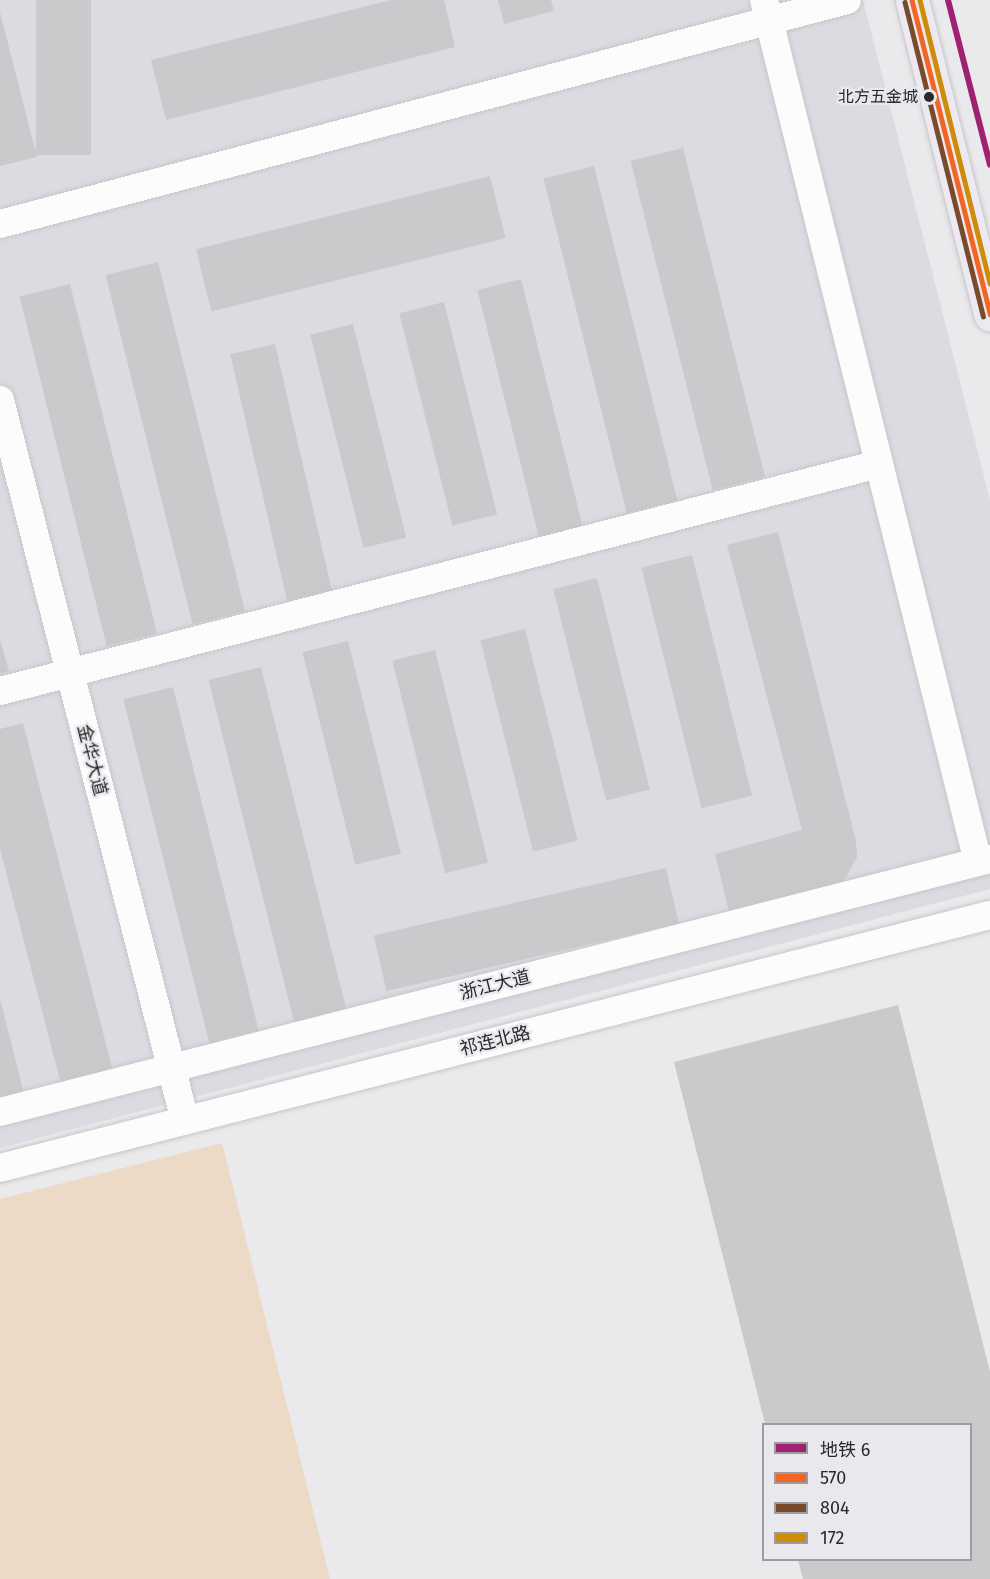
<!DOCTYPE html>
<html>
<head>
<meta charset="utf-8">
<style>
  body { margin:0 }
  #map { position:relative; width:990px; height:1579px; overflow:hidden; background:#eae9ec; font-family:"Fira Sans","Noto Sans SC",sans-serif }
  div>[style] { position:absolute }
  [style*='--x'] { left:calc(var(--x)*1px); top:calc(var(--y)*1px); width:calc(var(--w)*1px); rotate:calc(var(--a)*1deg) }
  .built>* { inset:0; background:#dddbe2 }
  .green>* { inset:0; background:#ecdac6 }
  .building>* { inset:0; background:#cac9cb; transform-origin:0 0 }
  .roads { filter:drop-shadow(0 0 2px #c6c6c8) drop-shadow(0 0 2px #c6c6c8) }
  .minor>* { height:28px; margin:-14px; padding:0 14px; transform-origin:14px; border-radius:14px; background:#fcfcfc }
  .highway>* { height:33px; margin:-16.5px; padding:0 16.5px; transform-origin:16.5px; border-radius:16.5px; background:#ece9f2 }
  .bus-1>* { height:4.5px; margin:-2.25px; padding:0 2.25px; transform-origin:2.25px; border-radius:2.25px; background:#f26522 }
  .bus-2>* { height:4.5px; margin:-2.25px; padding:0 2.25px; transform-origin:2.25px; border-radius:2.25px; background:#7a4b2a }
  .bus-3>* { height:4.5px; margin:-2.25px; padding:0 2.25px; transform-origin:2.25px; border-radius:2.25px; background:#ce8d09 }
  .metro-1>* { height:6px; margin:-3px; padding:0 3px; transform-origin:3px; border-radius:3px; background:#9f216f }
  .dots>* { width:16px; height:16px; translate:-50% -50%; box-sizing:border-box; border:3px solid #e9e8ed; border-radius:50% }
  span { translate:-50% -50%; white-space:nowrap; text-align:center; line-height:1.15; -webkit-text-stroke:4.5px #e9e8ed; paint-order:stroke }
  .bus-label { font-size:16px; color:#29292b }
  .right { translate:-100% -50%; text-align:right }
  .street-label { font-size:18px; color:#29292b }
  .legend { position:absolute; left:762px; top:1423px; width:210px; height:138px; box-sizing:border-box; background:#e9e8ed; border:2px solid #9c9c9f; margin:0; padding:8px 10px; list-style:none; font-size:18px; color:#29292b }
  .legend li { display:flex; align-items:center; gap:12px; height:30px }
  .legend b { width:30px; border:2px solid #9c9c9f }
</style>
</head>
<body>
<div id="map">
  <div class="built">
    <i style="clip-path:polygon(0 0,863px 0,990px 500px,990px 889px,0 1148px)"></i>
  </div>
  <div class="green">
    <i style="clip-path:polygon(222px 1143px,330px 1579px,0 1579px,0 1199px)"></i>
  </div>
  <div class="building">
    <i style="left:36px;top:0;width:55px;height:155px"></i>
    <i style="clip-path:polygon(391px 0,444px 0,455px 47px,166px 120px,151px 60px)"></i>
    <i style="clip-path:polygon(498px 0,551px 0,554px 11px,504px 24px)"></i>
    <i style="clip-path:polygon(0 12px,37px 157px,0 166px)"></i>
    <i style="left:683px;top:148px;width:339px;height:54px;rotate:76deg"></i>
    <i style="left:594px;top:166px;width:345px;height:52px;rotate:76deg"></i>
    <i style="left:490px;top:176px;width:64px;height:303px;rotate:76deg"></i>
    <i style="left:158px;top:262px;width:360px;height:54px;rotate:76deg"></i>
    <i style="left:521px;top:279px;width:256px;height:45px;rotate:76deg"></i>
    <i style="left:70px;top:284px;width:360px;height:52px;rotate:76deg"></i>
    <i style="left:444px;top:302px;width:219px;height:46px;rotate:76deg"></i>
    <i style="left:353px;top:324px;width:220px;height:44px;rotate:76deg"></i>
    <i style="left:275px;top:344px;width:253px;height:46px;rotate:77deg"></i>
    <i style="clip-path:polygon(778px 532px,856px 841px,857px 857px,843px 883px,730px 916px,715px 854px,802px 830px,727px 545px)"></i>
    <i style="left:692px;top:555px;width:248px;height:52px;rotate:76deg"></i>
    <i style="left:597px;top:578px;width:218px;height:45px;rotate:76deg"></i>
    <i style="left:525px;top:629px;width:218px;height:46px;rotate:76deg"></i>
    <i style="clip-path:polygon(0 640px,9px 671px,0 674px)"></i>
    <i style="left:348px;top:641px;width:219px;height:47px;rotate:76deg"></i>
    <i style="left:435px;top:650px;width:219px;height:44px;rotate:76deg"></i>
    <i style="left:261px;top:667px;width:356px;height:54px;rotate:76deg"></i>
    <i style="left:173px;top:687px;width:359px;height:51px;rotate:76deg"></i>
    <i style="clip-path:polygon(23px 723px,113px 1071px,61px 1084px,0 849px,0 729px)"></i>
    <i style="left:666px;top:868px;width:57px;height:300px;rotate:77deg"></i>
    <i style="clip-path:polygon(0 999px,24px 1094px,0 1100px)"></i>
    <i style="clip-path:polygon(898px 1005px,990px 1372px,990px 1579px,803px 1579px,798px 1560px,970px 1560px,970px 1424px,765px 1424px,674px 1062px)"></i>
  </div>
  <div class="roads">
    <div class="minor">
      <i style="--x:764;--y:0;--w:888;--a:76.06"></i>
      <i style="--x:0;--y:224;--w:876;--a:-14.81"></i>
      <i style="--x:0;--y:400;--w:744;--a:75.61"></i>
      <i style="--x:0;--y:691;--w:908;--a:-14.48"></i>
      <i style="--x:0;--y:1112;--w:1022;--a:-14.34"></i>
      <i style="--x:0;--y:1168;--w:1022;--a:-14.34"></i>
    </div>
    <div class="highway">
      <i style="--x:912;--y:0;--w:324;--a:76"></i>
    </div>
  </div>
  <div class="bus-1">
    <i style="--x:912;--y:0;--w:324;--a:76"></i>
  </div>
  <div class="bus-2">
    <i style="--x:905;--y:2;--w:324;--a:76"></i>
  </div>
  <div class="bus-3">
    <i style="--x:920;--y:0;--w:292;--a:76.1"></i>
  </div>
  <div class="metro-1">
    <i style="--x:948;--y:0;--w:170;--a:75.7"></i>
  </div>
  <div class="dots">
    <i style="left:929px;top:97px;background:#29292b"></i>
  </div>
  <div class="bus-label">
    <span class="right" style="left:918px;top:97px">北方五金城</span>
  </div>
  <div class="street-label">
    <span style="left:92px;top:760px;rotate:76deg">金华大道</span>
    <span style="left:495px;top:985px;rotate:-14deg">浙江大道</span>
    <span style="left:495px;top:1041px;rotate:-14deg">祁连北路</span>
  </div>
  <ul class="legend">
  <li><b style="height:8px;background:#9f216f"></b>地铁 6</li>
  <li><b style="height:8px;background:#f26522"></b>570</li>
  <li><b style="height:8px;background:#7a4b2a"></b>804</li>
  <li><b style="height:8px;background:#ce8d09"></b>172</li>
  </ul>
</div>
</body>
</html>
